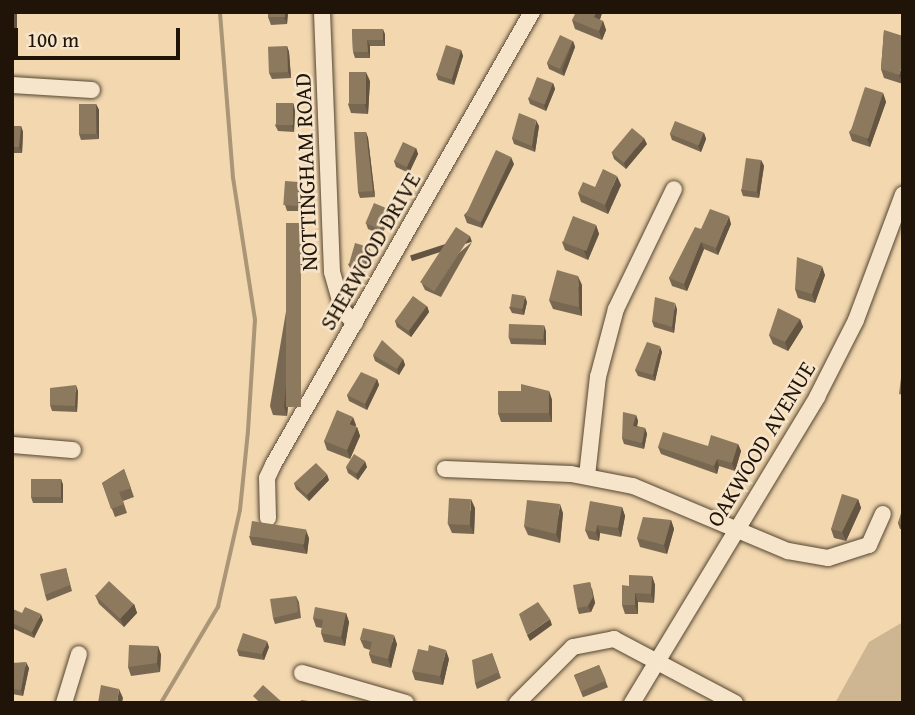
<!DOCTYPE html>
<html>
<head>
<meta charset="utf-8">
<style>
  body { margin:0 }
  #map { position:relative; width:915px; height:715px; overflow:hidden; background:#f2d7af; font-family:"Gentium Book Plus",serif }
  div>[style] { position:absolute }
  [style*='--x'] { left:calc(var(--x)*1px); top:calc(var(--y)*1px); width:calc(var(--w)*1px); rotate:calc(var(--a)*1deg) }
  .green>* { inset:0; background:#ceb692 }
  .stream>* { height:3.5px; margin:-1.75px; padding:0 1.75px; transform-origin:1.75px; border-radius:1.75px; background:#aa9576 }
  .roads { filter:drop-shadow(0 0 2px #544531) drop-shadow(0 0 2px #544531) }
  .minor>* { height:16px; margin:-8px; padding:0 8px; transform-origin:8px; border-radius:8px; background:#f7e5cb }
  .wall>* { inset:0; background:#796851; transform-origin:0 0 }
  .shaded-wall>* { inset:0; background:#635542; transform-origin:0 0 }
  .building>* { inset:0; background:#8d795e; transform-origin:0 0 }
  span { translate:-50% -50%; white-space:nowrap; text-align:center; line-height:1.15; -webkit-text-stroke:5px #f7e5cb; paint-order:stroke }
  .street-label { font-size:23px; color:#1f1407 }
  .frame { position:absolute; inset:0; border:14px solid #1f1407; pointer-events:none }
  .scale { position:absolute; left:14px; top:28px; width:166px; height:32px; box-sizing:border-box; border:4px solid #1f1407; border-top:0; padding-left:9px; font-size:21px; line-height:24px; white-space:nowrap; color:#1f1407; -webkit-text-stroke:5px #f7e5cb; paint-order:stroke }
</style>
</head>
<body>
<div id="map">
  <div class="green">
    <i style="clip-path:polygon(903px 622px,903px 703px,835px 703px,869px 642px)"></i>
  </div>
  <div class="stream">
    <i style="--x:161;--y:703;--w:112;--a:-59.3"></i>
    <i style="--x:218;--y:607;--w:99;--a:-77.2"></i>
    <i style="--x:240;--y:510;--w:79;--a:-84.2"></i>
    <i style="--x:248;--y:431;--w:111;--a:-86.4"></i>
    <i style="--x:255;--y:320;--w:144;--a:-98.8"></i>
    <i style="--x:233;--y:178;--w:167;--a:-94.5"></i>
  </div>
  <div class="roads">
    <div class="minor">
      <i style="--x:322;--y:12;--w:260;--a:87.8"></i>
      <i style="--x:332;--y:272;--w:41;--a:74.2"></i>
      <i style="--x:343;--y:311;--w:17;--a:45"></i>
      <i style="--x:12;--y:85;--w:80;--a:3.6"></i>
      <i style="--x:12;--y:445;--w:61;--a:4.7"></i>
      <i style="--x:445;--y:469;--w:126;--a:2.3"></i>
      <i style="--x:571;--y:474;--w:63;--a:11"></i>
      <i style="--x:633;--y:486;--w:168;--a:22.8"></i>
      <i style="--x:788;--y:551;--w:41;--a:9.9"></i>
      <i style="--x:828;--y:558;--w:43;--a:-17.6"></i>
      <i style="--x:869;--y:545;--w:34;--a:-66"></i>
      <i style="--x:587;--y:476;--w:100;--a:-83.7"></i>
      <i style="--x:598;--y:377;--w:70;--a:-75.2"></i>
      <i style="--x:616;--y:309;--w:133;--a:-64.2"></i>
      <i style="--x:268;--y:518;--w:40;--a:-91.4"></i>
      <i style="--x:267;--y:478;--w:14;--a:-65"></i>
      <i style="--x:273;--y:465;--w:522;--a:-60.24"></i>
      <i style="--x:302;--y:673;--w:108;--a:16.1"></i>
      <i style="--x:64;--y:703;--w:51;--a:-73"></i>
      <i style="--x:517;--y:703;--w:79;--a:-45"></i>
      <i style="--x:573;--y:647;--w:42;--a:-11"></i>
      <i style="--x:614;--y:639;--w:137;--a:27.9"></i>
      <i style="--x:632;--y:703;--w:358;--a:-58.8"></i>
      <i style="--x:817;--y:397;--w:86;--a:-63.1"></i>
      <i style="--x:856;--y:320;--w:134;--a:-69.5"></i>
    </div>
  </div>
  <div class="wall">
    <i style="clip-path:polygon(12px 12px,17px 37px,12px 37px)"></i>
    <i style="clip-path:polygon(268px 12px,288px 12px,287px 24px,271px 25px,268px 17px)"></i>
    <i style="clip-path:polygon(602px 13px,600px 20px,603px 21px,606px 30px,602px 40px,575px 29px,572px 20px)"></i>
    <i style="clip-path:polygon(352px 29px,385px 34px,385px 46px,370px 46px,370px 58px,355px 58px,353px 52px)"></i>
    <i style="clip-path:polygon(884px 30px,903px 84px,884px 78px,881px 69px)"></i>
    <i style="clip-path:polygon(573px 41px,575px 47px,564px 76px,549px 69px,547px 63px)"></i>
    <i style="clip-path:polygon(287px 46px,289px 52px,291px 78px,272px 79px,269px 73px)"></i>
    <i style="clip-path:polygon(461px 50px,463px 56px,454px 85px,438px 80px,436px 74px)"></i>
    <i style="clip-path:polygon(370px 81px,368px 114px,351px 113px,348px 104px)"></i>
    <i style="clip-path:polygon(553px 83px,555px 89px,546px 111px,530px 104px,528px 98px)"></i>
    <i style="clip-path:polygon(883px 93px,886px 102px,870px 147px,852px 141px,849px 132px)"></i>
    <i style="clip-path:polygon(293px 103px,295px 109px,294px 132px,278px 131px,275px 125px)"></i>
    <i style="clip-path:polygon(96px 104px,99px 110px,99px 139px,81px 140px,79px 134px)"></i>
    <i style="clip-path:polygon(12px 126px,21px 126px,23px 132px,22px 153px,12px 153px)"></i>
    <i style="clip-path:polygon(539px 126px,535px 152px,514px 144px,512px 138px)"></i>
    <i style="clip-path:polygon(366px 132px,368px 138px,375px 197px,360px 198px,358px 192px)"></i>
    <i style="clip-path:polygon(704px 133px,706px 139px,701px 152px,672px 140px,670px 134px)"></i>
    <i style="clip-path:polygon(647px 144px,626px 169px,614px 159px,612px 153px)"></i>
    <i style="clip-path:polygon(416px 148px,418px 154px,409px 173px,396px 167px,394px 161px)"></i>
    <i style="clip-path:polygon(761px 160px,764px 166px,759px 198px,743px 196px,741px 190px)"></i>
    <i style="clip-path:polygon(514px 164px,482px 228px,467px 223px,464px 215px)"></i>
    <i style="clip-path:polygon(299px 182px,301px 188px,301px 211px,287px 211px,285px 205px)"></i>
    <i style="clip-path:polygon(621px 185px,608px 214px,581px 202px,578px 193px)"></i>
    <i style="clip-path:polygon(388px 209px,390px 215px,382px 235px,368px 229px,366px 223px)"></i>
    <i style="clip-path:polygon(301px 223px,305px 232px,287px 416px,273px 415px,270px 406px)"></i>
    <i style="clip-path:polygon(731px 224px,718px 255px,704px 249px,687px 291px,672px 286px,669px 278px,701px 229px)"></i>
    <i style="clip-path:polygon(596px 225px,599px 234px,588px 260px,565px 250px,562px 242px)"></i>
    <i style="clip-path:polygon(472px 242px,441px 297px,425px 290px,422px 284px)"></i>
    <i style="clip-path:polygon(371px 253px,364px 275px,351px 270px,348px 264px)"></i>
    <i style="clip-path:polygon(825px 275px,815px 303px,798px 298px,795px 289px)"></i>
    <i style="clip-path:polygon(582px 285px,582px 316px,553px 309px,549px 300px)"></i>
    <i style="clip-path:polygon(527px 302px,524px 315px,512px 313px,509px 307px)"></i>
    <i style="clip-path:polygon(427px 306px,429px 312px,411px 337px,397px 327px,395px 321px)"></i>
    <i style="clip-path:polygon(677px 309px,674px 333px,654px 327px,652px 321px)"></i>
    <i style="clip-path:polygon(800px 319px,803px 327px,788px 351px,773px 344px,769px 335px)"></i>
    <i style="clip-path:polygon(546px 331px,546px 345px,511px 344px,509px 338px)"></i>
    <i style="clip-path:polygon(662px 352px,655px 381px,638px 376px,635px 370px)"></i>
    <i style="clip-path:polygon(373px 355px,403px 359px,405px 365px,399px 375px,375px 361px)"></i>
    <i style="clip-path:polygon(377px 379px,379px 385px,367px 410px,349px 401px,347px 395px)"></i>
    <i style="clip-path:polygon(78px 391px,77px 412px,52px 411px,50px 405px)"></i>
    <i style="clip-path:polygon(549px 391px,552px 400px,552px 422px,501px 422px,498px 413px)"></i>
    <i style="clip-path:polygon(636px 415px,638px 421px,637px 426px,645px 428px,647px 434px,644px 449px,624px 444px,622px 438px)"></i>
    <i style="clip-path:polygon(356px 425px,355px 427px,357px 427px,360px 436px,350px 459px,327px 450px,324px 441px)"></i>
    <i style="clip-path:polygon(738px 444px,741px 451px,735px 471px,719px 466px,717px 474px,661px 454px,658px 447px,708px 446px)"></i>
    <i style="clip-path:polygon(346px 467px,367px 467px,358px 480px,348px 473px)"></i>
    <i style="clip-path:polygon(124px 469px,134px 497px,123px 501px,127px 513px,115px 517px,102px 483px)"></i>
    <i style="clip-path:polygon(61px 479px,63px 485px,63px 503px,33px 503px,31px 497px)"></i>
    <i style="clip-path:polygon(329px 480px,309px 501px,296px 489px,294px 483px)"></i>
    <i style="clip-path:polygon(858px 499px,861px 508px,846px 541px,834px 538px,831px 529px)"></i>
    <i style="clip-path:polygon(622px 507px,625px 516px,621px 537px,600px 533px,599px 541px,589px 539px,585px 530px)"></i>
    <i style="clip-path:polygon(475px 508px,474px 534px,452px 533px,448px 524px)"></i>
    <i style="clip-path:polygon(903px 510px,903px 529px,900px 529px,898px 523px)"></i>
    <i style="clip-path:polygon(563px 513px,560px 543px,528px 535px,524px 526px)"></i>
    <i style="clip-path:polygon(671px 520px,674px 529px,667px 554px,640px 547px,637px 538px)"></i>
    <i style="clip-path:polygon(249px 536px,309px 538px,307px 554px,252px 545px)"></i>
    <i style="clip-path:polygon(66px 568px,72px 591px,47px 601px,45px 595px)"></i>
    <i style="clip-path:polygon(652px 576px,655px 585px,654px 603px,638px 602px,638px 614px,625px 614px,622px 605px,629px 586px)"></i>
    <i style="clip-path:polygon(592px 588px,595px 603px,591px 612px,579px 614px,577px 608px)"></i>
    <i style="clip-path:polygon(95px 595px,134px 604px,137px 613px,124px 627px,99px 604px)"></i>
    <i style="clip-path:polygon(296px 596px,299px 602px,301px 618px,275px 624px,273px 618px)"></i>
    <i style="clip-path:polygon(12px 611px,43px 620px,34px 638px,12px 628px)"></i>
    <i style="clip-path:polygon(346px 613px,349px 622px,345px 646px,324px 642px,321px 633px,322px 628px,316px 627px,313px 618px)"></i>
    <i style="clip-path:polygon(360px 639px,397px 644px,391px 668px,372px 663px,369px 654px,370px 650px,364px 648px)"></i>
    <i style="clip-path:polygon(158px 646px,161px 655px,160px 672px,131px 676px,128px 667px)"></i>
    <i style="clip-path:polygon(269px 647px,264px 660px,239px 656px,237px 650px)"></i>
    <i style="clip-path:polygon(492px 653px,501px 678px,477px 689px,475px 683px)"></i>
    <i style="clip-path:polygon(449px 659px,443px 685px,415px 680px,412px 671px)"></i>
    <i style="clip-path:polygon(12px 663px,29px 668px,23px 696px,12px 694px)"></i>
    <i style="left:599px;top:665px;width:24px;height:27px;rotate:68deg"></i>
  </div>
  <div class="shaded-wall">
    <i style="clip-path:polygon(14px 12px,17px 12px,17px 37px,14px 28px)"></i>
    <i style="clip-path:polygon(285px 12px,288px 12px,287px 24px,284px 17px)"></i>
    <i style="clip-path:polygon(596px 12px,602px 12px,602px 13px,597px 26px,594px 17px)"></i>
    <i style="clip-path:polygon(603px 21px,606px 30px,602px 40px,599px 31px)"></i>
    <i style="clip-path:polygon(383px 29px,385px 34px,385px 46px,383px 40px)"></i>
    <i style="clip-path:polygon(367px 40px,370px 46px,370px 58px,368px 52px)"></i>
    <i style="clip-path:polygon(573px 41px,575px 47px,564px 76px,562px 70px)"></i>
    <i style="clip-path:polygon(287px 46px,289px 52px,291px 78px,288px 72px)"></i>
    <i style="clip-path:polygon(461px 50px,463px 56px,454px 85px,452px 79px)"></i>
    <i style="clip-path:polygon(903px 62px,903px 84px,899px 75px)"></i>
    <i style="clip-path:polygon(366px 72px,370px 81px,368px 114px,365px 105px)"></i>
    <i style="clip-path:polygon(553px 83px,555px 89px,546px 111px,544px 105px)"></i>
    <i style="clip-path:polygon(883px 93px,886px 102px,870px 147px,867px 139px)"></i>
    <i style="clip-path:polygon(293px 103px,295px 109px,294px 132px,292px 126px)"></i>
    <i style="clip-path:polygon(96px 104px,99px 110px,99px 139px,97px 133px)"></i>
    <i style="clip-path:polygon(536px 120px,539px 126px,535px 152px,532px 146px)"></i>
    <i style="clip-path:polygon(21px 126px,23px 132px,22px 153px,19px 147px)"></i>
    <i style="clip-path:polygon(366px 132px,368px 138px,375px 197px,373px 191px)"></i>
    <i style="clip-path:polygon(704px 133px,706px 139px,701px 152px,698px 146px)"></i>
    <i style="clip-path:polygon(644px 138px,647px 144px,626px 169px,624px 163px)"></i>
    <i style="clip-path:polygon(416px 148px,418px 154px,409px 173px,407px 167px)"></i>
    <i style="clip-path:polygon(511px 157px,514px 164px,482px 228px,480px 220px)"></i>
    <i style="clip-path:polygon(761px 160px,764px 166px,759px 198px,757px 192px)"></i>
    <i style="clip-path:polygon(617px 176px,621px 185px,608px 214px,605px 205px)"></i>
    <i style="clip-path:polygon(299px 182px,301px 188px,301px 211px,299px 205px)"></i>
    <i style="clip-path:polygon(388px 209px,390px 215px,382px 235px,380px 229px)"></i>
    <i style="clip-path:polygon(729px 216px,731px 224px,718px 255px,716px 248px)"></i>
    <i style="clip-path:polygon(301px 223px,305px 232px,287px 416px,284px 407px)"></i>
    <i style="clip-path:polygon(596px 225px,599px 234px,588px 260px,584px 251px)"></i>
    <i style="left:470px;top:236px;width:6px;height:63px;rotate:72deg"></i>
    <i style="clip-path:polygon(701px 242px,704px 249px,687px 291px,684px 284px)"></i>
    <i style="clip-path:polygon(369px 247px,371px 253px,364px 275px,362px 269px)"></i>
    <i style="clip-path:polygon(822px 266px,825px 275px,815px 303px,812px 294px)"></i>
    <i style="clip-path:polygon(578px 276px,582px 285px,582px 316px,579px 307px)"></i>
    <i style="clip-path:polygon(525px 296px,527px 302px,524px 315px,522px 309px)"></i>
    <i style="clip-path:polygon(675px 303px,677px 309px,674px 333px,672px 327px)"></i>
    <i style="clip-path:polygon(427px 306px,429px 312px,411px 337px,409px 331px)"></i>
    <i style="clip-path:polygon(800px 319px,803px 327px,788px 351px,785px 342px)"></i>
    <i style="clip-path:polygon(544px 325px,546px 331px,546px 345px,543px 339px)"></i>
    <i style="clip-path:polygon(660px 346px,662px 352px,655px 381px,653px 375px)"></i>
    <i style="clip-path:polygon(403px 359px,405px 365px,399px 375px,397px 369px)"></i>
    <i style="clip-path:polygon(377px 379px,379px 385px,367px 410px,365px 404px)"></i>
    <i style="clip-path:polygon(76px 385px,78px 391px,77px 412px,75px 406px)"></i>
    <i style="clip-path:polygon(549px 391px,552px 400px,552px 422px,549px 413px)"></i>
    <i style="clip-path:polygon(636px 415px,638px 421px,636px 432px,633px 426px)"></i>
    <i style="clip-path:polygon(353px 417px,356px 425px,353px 433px,349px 424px)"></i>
    <i style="clip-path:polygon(357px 427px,360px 436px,350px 459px,347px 450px)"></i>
    <i style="clip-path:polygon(645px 428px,647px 434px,644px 449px,642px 443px)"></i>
    <i style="clip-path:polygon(738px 444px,741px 451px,735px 471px,732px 463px)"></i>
    <i style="clip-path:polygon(717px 459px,719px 466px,717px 474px,714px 466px)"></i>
    <i style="clip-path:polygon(365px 461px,367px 467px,358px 480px,356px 474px)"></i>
    <i style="clip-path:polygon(327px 474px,329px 480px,309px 501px,307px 495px)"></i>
    <i style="clip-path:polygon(61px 479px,63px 485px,63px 503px,61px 497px)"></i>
    <i style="clip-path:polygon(471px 499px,475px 508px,474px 534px,470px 525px)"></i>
    <i style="clip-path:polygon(858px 499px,861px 508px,846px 541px,842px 532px)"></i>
    <i style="clip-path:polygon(560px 504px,563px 513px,560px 543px,556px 534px)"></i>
    <i style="clip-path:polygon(622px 507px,625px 516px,621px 537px,618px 528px)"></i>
    <i style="clip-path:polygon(671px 520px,674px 529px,667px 554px,664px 545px)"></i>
    <i style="clip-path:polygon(597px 525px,600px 533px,599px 541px,596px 532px)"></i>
    <i style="clip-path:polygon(306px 530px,309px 538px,307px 554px,303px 545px)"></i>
    <i style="clip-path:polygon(652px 576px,655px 585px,654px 603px,651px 594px)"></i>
    <i style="clip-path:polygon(590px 582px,595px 603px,591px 612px,588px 606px)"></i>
    <i style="clip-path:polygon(635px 593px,638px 602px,638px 614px,635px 605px)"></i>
    <i style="clip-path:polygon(134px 604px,137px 613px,124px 627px,120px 618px)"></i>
    <i style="clip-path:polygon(346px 613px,349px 622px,345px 646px,341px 637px)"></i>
    <i style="clip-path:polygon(41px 614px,43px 620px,34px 638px,32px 632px)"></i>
    <i style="clip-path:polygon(550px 619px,552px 625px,530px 641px,527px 635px)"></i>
    <i style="clip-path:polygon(394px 635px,397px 644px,391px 668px,388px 659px)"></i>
    <i style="clip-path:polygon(267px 641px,269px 647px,264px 660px,262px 654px)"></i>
    <i style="clip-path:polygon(158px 646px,161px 655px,160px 672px,157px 663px)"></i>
    <i style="clip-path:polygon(446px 650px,449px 659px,443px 685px,440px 676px)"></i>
    <i style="clip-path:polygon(26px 662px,29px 668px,23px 696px,21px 690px)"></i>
    <i style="clip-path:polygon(119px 689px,123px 698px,122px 703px,117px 703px)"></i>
  </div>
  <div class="building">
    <i style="left:12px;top:12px;width:2px;height:16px"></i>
    <i style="left:268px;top:12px;width:17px;height:5px"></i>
    <i style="clip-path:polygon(576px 12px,596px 12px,594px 17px,603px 21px,599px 31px,572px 20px)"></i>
    <i style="clip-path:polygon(352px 29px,383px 29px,383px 40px,367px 40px,368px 52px,353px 52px)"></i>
    <i style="clip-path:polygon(884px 30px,903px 36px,903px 62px,899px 75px,881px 69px)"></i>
    <i style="left:560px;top:35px;width:14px;height:31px;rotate:25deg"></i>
    <i style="left:446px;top:45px;width:16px;height:31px;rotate:18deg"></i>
    <i style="left:287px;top:46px;width:26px;height:19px;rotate:88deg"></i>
    <i style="left:349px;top:72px;width:17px;height:32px"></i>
    <i style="left:537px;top:77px;width:17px;height:23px;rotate:21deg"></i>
    <i style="left:865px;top:87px;width:19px;height:48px;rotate:18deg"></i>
    <i style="left:276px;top:103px;width:17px;height:22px"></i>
    <i style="left:79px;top:104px;width:17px;height:30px"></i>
    <i style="clip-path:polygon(519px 113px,536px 120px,532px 146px,512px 138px)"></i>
    <i style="left:675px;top:121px;width:31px;height:14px;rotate:22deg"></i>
    <i style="clip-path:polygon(12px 126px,21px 126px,19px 147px,12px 147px)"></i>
    <i style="left:632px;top:128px;width:16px;height:32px;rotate:40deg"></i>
    <i style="clip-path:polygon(354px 132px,366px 132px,373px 191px,358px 192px)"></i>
    <i style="left:403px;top:142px;width:14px;height:21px;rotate:25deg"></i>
    <i style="left:496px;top:150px;width:17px;height:72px;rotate:25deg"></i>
    <i style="left:746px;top:158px;width:15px;height:32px;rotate:8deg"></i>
    <i style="clip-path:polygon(603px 169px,617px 176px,605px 205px,578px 193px,583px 182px,595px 187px)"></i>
    <i style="left:285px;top:181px;width:14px;height:24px;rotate:4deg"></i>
    <i style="left:374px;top:203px;width:15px;height:22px;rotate:23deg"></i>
    <i style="clip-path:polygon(710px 209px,729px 216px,716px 248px,701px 242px,684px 284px,669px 278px,695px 227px,701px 229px)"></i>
    <i style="left:573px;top:216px;width:25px;height:28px;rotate:21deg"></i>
    <i style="left:286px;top:223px;width:15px;height:184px"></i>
    <i style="left:456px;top:227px;width:17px;height:66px;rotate:33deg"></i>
    <i style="left:355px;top:243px;width:15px;height:22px;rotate:16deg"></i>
    <i style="clip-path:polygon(797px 257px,822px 266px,812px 294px,795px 289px)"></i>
    <i style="clip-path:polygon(557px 270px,578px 276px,579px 307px,549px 300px)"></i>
    <i style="left:512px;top:294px;width:13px;height:13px;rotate:9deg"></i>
    <i style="left:413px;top:296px;width:17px;height:31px;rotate:36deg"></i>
    <i style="clip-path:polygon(655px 297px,675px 303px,672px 327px,652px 321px)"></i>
    <i style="clip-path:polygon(778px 308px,800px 319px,785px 342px,769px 335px)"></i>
    <i style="left:509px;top:324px;width:35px;height:14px;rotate:2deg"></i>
    <i style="clip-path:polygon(382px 340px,403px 359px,397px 369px,373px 355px)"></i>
    <i style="clip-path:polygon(647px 342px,660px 346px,653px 375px,635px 370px)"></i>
    <i style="clip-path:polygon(361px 372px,377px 379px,365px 404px,347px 395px)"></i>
    <i style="clip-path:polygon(903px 374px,903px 395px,899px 394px,901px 378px)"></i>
    <i style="clip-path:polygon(521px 384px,549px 391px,549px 413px,498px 413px,498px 391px,521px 391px)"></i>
    <i style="clip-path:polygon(76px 385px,75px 406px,50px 405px,50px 388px)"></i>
    <i style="clip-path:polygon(337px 410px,353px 417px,349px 424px,357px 427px,347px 450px,324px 441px)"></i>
    <i style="clip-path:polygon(623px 412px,636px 415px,633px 426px,645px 428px,642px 443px,622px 438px)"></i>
    <i style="clip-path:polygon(663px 432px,708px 446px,711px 435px,738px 444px,732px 463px,717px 459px,714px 466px,658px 447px)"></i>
    <i style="left:354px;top:454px;width:13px;height:15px;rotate:32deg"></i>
    <i style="clip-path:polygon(316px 463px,327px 474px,307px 495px,294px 483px)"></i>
    <i style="clip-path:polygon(124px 469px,131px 488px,119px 492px,124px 504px,111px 509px,102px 483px)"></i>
    <i style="left:31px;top:479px;width:30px;height:18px"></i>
    <i style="clip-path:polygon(842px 494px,858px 499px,842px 532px,831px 529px)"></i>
    <i style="left:449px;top:498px;width:22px;height:26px;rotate:3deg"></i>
    <i style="clip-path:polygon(527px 500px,560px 504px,556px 534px,524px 526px)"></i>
    <i style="clip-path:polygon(590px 501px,622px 507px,618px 528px,597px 525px,596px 532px,585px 530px)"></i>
    <i style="clip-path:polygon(902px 510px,903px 510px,903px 524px,898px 523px)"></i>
    <i style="clip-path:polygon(643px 517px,671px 520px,664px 545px,637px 538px)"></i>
    <i style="left:252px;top:521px;width:55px;height:15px;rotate:9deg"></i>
    <i style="clip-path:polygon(66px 568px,70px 585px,45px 595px,40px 574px)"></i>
    <i style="clip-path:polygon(629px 575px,652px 576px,651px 594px,635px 593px,635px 605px,622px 605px,622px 585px,629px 586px)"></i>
    <i style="left:109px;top:581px;width:34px;height:20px;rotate:43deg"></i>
    <i style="clip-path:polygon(590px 582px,593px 597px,588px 606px,577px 608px,573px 585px)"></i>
    <i style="clip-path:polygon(296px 596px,298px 612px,273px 618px,270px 599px)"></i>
    <i style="clip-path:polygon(538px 602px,550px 619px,527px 635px,519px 614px)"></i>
    <i style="clip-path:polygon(25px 607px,41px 614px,32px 632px,12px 623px,13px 609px,22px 613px)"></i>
    <i style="clip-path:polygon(315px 607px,346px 613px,341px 637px,321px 633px,323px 620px,313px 618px)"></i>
    <i style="clip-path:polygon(363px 628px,394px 635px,388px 659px,369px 654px,372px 642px,360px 639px)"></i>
    <i style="clip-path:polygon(243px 633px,267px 641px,262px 654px,237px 650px)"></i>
    <i style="clip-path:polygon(129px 645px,158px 646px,157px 663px,128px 667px)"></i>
    <i style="clip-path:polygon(429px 645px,446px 650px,440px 676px,412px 671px,418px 649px,428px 651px)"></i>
    <i style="clip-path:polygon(492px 653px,499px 672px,475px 683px,472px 660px)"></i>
    <i style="clip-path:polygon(26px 662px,21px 690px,12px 689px,12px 663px)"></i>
    <i style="left:599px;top:665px;width:17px;height:27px;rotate:66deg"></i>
    <i style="clip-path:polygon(101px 685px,119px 689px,117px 703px,98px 703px)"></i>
    <i style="clip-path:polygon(263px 685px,283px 703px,260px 703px,253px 696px)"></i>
    <i style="clip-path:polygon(301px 700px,324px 703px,300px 703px)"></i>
  </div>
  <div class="street-label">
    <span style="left:306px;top:172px;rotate:-92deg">NOTTINGHAM ROAD</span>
    <span style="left:370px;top:251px;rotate:-60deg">SHERWOOD DRIVE</span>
    <span style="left:761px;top:444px;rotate:-59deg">OAKWOOD AVENUE</span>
  </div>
  <div class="frame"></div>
  <div class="scale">100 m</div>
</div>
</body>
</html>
